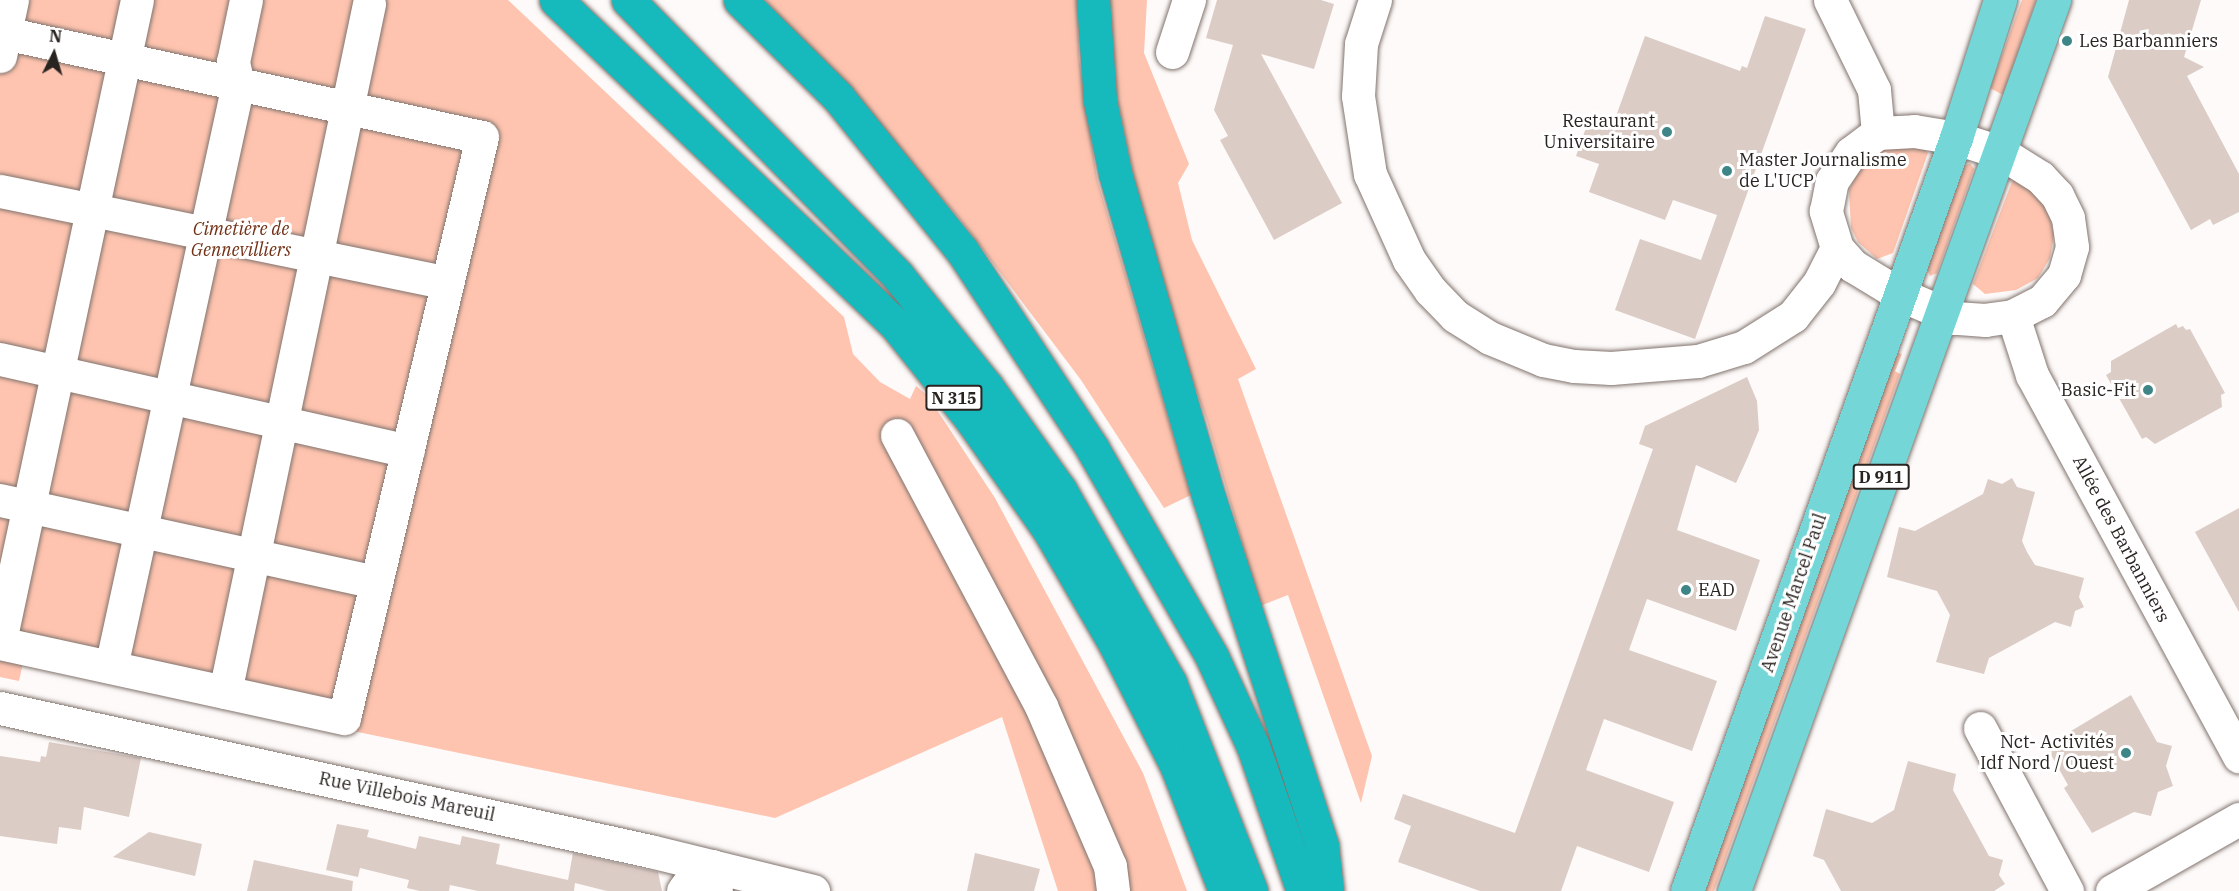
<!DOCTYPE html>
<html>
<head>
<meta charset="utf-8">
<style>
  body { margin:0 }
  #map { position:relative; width:2239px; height:891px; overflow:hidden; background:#fdfaf9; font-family:"IBM Plex Serif",serif }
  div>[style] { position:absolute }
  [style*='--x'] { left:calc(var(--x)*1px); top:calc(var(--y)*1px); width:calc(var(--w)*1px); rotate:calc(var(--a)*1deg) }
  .green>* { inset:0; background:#fec4af }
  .building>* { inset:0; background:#dcccc6 }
  .roads { filter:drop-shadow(0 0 2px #81736d) drop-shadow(0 0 2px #81736d) }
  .minor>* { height:33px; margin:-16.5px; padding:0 16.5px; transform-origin:16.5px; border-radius:16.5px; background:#fff }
  .major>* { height:33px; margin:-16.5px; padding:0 16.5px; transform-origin:16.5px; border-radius:16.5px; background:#74d6d7 }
  .highway>* { height:33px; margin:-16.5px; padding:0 16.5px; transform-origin:16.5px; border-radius:16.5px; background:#17babc }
  .dots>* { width:16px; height:16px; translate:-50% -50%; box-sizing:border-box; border:3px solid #fff; border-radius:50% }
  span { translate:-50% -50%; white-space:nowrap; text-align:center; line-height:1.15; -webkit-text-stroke:6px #fff; paint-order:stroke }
  .shield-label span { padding:2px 4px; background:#fff; border:2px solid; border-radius:4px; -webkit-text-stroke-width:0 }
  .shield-label { font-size:16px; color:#2a2421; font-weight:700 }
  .poi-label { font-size:18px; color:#2a2421 }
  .left { translate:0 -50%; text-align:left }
  .right { translate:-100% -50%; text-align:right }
  .park-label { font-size:18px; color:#723015; font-style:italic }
  .street-label { font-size:18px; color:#2a2421 }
  .north { position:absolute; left:24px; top:24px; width:60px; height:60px; -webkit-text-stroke:4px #fff; paint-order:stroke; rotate:5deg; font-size:16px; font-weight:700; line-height:24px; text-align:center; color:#2a2421 }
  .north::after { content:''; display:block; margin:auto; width:21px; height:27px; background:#2a2421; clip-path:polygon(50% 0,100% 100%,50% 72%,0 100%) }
</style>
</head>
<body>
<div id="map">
  <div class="green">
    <i style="clip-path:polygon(0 0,508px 0,844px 317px,853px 354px,880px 382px,910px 399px,916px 386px,927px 395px,995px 498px,1143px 773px,1187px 891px,1058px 891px,1002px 717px,775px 818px,23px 663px,19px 681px,0 677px)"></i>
    <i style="clip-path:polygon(765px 0,1078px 0,1079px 58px,1097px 179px,1191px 495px,1164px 508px,1081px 380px,959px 218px)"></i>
    <i style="clip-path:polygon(1108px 0,1147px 0,1144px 53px,1189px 164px,1178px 183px,1192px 240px,1256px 369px,1238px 379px,1372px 756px,1361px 803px,1288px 595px,1260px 606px,1207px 421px,1153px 269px,1108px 55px)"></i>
    <i style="clip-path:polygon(2022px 0,2036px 0,2003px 95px,1990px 88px)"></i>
    <i style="clip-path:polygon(1886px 147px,1924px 148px,1928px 153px,1893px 253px,1877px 259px,1858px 242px,1851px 228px,1849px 190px,1858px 170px)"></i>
    <i style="clip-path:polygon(1970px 163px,1974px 169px,1937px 273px,1930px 276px,1927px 269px,1964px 166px)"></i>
    <i style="clip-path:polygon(2013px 179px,2035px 191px,2049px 212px,2054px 235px,2050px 258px,2038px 278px,2016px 290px,1985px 294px,1973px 284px)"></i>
    <i style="clip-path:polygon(1895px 352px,1902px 354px,1895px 371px,1900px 374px,1714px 891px,1698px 891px)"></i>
  </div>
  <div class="building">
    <i style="clip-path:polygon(1217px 0,1321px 0,1334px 4px,1314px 69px,1261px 54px,1342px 203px,1274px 240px,1220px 140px,1228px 136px,1214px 110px,1233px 45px,1206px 38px)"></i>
    <i style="clip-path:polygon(2129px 0,2201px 0,2184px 57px,2204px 67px,2187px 76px,2239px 174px,2239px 212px,2213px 225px,2210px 219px,2191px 230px,2108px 77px)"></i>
    <i style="clip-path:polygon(1765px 16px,1806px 29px,1695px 339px,1615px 310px,1640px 239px,1701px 260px,1717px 215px,1673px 200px,1665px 220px,1589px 192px,1599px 164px,1576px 156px,1588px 122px,1611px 130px,1645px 36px,1740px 71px,1742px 66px,1747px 68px)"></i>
    <i style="clip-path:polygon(2176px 324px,2178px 328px,2183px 326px,2186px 330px,2190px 329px,2225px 393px,2221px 395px,2222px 407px,2155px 444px,2146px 437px,2142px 439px,2106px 375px,2111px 372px,2111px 361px)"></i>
    <i style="clip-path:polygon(1747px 377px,1757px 401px,1759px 430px,1747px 459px,1736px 483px,1696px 465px,1677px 530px,1760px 560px,1736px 631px,1647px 599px,1629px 650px,1717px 681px,1692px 751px,1604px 719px,1586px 770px,1674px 802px,1649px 872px,1577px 846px,1561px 891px,1480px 891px,1398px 862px,1411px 826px,1394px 819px,1403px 794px,1515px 833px,1653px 449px,1639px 444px,1645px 426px)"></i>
    <i style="clip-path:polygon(2012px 478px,2017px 487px,2035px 492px,2022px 541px,2027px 552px,2035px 565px,2084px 578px,2079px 597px,2084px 607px,2075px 611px,2071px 627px,2055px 622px,1989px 658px,1984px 674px,1936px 662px,1950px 615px,1937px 591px,1887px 577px,1899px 527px,1915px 531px,1983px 494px,1988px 479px,2002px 484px)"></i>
    <i style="clip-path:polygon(2239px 508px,2239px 612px,2195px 532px)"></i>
    <i style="clip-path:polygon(2131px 695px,2157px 742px,2172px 746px,2166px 766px,2173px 786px,2158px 792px,2151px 816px,2134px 812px,2092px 833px,2064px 788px,2068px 785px,2046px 746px)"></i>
    <i style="clip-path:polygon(49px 742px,141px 758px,129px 817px,84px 807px,81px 830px,59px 827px,57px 844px,0 836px,0 756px,40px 762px,41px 756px,46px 757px)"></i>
    <i style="clip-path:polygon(1908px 761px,1956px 774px,1953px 790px,1989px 856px,2003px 860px,1999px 875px,2005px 884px,1994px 891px,1841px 891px,1824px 860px,1813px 856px,1826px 809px,1872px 823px,1894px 810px)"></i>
    <i style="clip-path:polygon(337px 824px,369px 830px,367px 837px,416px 849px,419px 836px,460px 845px,462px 836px,500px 844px,496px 864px,568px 880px,573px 853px,658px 872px,662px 891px,607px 891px,575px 883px,574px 891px,478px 891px,450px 885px,449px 891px,420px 891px,407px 888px,409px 880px,360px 868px,358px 877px,326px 870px)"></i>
    <i style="clip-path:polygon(149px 832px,202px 844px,195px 876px,113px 857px)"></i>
    <i style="clip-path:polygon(975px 853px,1040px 869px,1034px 891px,967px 891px)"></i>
    <i style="clip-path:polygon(254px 860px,353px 881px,352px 891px,247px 891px)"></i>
  </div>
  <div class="roads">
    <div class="minor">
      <i style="--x:1375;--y:0;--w:46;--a:107.7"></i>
      <i style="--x:1361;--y:44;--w:52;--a:93.3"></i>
      <i style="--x:1358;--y:96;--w:79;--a:81.3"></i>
      <i style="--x:1370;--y:174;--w:94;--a:65.6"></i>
      <i style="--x:1409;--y:260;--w:37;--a:55"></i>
      <i style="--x:1430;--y:290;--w:36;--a:46"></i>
      <i style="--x:1455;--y:316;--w:41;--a:32.2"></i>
      <i style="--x:1490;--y:338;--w:57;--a:22.5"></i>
      <i style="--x:1543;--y:360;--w:32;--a:11"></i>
      <i style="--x:1574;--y:366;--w:37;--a:3"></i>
      <i style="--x:1611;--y:368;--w:87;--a:-4.6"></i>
      <i style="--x:1698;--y:361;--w:48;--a:-16.9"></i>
      <i style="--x:1744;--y:347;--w:58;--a:-32.3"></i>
      <i style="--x:1793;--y:316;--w:42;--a:-51.8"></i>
      <i style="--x:1819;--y:283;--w:39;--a:-63"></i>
      <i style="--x:1830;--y:0;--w:100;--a:63.9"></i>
      <i style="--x:1874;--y:90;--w:43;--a:84.7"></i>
      <i style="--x:0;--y:32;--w:493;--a:12.3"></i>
      <i style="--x:482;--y:137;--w:597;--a:103.36"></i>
      <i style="--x:344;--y:718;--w:352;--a:-167.7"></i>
      <i style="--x:1172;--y:52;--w:55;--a:-71.9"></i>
      <i style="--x:0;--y:56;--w:57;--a:-77.9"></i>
      <i style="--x:1914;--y:131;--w:43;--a:9.5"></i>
      <i style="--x:1956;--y:138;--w:46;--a:17.7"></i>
      <i style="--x:2000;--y:152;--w:47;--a:32"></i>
      <i style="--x:2040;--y:177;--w:25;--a:47"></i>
      <i style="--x:2057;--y:195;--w:25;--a:64"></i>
      <i style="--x:2068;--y:218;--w:29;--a:82"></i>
      <i style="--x:2072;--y:247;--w:29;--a:106"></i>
      <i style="--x:2064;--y:275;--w:34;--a:130"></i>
      <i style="--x:2042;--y:301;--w:33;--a:153"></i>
      <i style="--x:2013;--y:316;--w:28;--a:172"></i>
      <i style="--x:1985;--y:320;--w:30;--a:-176"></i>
      <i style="--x:1955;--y:318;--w:61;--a:-156.8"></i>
      <i style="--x:1899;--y:294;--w:54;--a:-148.7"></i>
      <i style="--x:1853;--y:266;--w:24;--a:-132"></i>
      <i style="--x:1837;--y:248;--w:39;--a:-107"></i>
      <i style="--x:1826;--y:211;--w:31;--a:-79"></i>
      <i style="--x:1832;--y:181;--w:34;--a:-56"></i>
      <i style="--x:1851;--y:153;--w:34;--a:-37"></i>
      <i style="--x:1878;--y:133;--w:36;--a:-3"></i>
      <i style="--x:0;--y:191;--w:456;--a:11.6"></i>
      <i style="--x:2013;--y:316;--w:62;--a:72.1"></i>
      <i style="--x:2032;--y:375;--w:434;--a:61.5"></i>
      <i style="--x:0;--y:359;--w:418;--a:12.7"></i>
      <i style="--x:897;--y:435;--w:307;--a:62"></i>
      <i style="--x:1041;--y:706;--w:174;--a:66.7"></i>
      <i style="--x:1110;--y:866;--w:25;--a:83"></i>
      <i style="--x:0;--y:500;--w:385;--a:12.3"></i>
      <i style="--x:0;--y:641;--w:655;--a:-77.94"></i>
      <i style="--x:111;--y:667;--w:597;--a:-77.71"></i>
      <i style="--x:238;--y:84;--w:23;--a:-103"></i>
      <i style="--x:233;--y:62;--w:63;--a:-78.2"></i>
      <i style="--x:225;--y:692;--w:703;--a:-78.18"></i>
      <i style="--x:0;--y:708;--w:666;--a:12.41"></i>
      <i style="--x:650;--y:851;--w:168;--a:13.8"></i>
      <i style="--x:1980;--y:728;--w:185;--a:61.9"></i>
      <i style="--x:683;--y:891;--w:27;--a:-54"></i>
      <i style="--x:699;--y:869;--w:13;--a:-13"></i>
      <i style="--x:712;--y:866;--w:25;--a:81"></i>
      <i style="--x:2112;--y:891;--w:146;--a:-29.6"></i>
    </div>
    <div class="major">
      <i style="--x:1687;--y:891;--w:800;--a:-70.34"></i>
      <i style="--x:1956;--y:138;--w:145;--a:-72.3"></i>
      <i style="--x:1734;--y:891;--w:947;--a:-70.24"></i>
    </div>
    <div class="highway">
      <i style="--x:556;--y:0;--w:470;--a:43.7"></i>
      <i style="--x:896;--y:325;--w:120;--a:51.4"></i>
      <i style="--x:971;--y:419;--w:136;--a:54.9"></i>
      <i style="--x:1049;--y:530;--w:132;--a:59.9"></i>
      <i style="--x:1115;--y:644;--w:138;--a:63.2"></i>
      <i style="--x:1177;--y:767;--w:133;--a:68.8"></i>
      <i style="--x:628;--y:0;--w:386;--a:45.6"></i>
      <i style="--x:898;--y:276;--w:142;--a:51.3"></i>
      <i style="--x:987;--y:387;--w:126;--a:54.7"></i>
      <i style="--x:1060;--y:490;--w:222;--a:60.3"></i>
      <i style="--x:1170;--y:683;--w:223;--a:68.7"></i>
      <i style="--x:740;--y:0;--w:138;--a:44.7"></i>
      <i style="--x:838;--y:97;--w:199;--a:51.1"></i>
      <i style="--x:963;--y:252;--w:235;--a:56.6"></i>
      <i style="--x:1092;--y:448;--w:241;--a:60.1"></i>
      <i style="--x:1212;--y:657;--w:98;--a:65.3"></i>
      <i style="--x:1253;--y:746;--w:153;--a:71"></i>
      <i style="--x:1093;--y:0;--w:101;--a:86"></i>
      <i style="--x:1100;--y:101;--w:74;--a:78.2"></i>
      <i style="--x:1115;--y:173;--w:338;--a:73.9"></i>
      <i style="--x:1209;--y:498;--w:366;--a:72"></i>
      <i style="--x:1322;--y:846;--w:45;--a:83.7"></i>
    </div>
  </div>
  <div class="dots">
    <i style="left:2067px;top:41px;background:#3d8586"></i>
    <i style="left:1667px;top:132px;background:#3d8586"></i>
    <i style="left:1727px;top:171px;background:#3d8586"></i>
    <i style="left:2148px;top:390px;background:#3d8586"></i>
    <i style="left:1686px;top:590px;background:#3d8586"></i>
    <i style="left:2126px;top:753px;background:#3d8586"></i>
  </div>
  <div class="shield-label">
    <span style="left:954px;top:398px">N 315</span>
    <span style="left:1881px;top:477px">D 911</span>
  </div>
  <div class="poi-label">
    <span class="left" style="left:2079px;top:41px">Les Barbanniers</span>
    <span class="right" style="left:1655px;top:132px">Restaurant<br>Universitaire</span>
    <span class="left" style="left:1739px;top:171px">Master Journalisme<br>de L'UCP</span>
    <span class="right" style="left:2136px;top:390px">Basic-Fit</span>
    <span class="left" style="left:1698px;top:590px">EAD</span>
    <span class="right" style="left:2114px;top:753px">Nct- Activités<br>Idf Nord / Ouest</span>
  </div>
  <div class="park-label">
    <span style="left:241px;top:240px">Cimetière de<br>Gennevilliers</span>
  </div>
  <div class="street-label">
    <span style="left:2121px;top:539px;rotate:62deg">Allée des Barbanniers</span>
    <span style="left:1794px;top:593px;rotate:-71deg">Avenue Marcel Paul</span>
    <span style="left:407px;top:797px;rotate:12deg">Rue Villebois Mareuil</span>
  </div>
  <div class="north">N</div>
</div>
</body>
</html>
